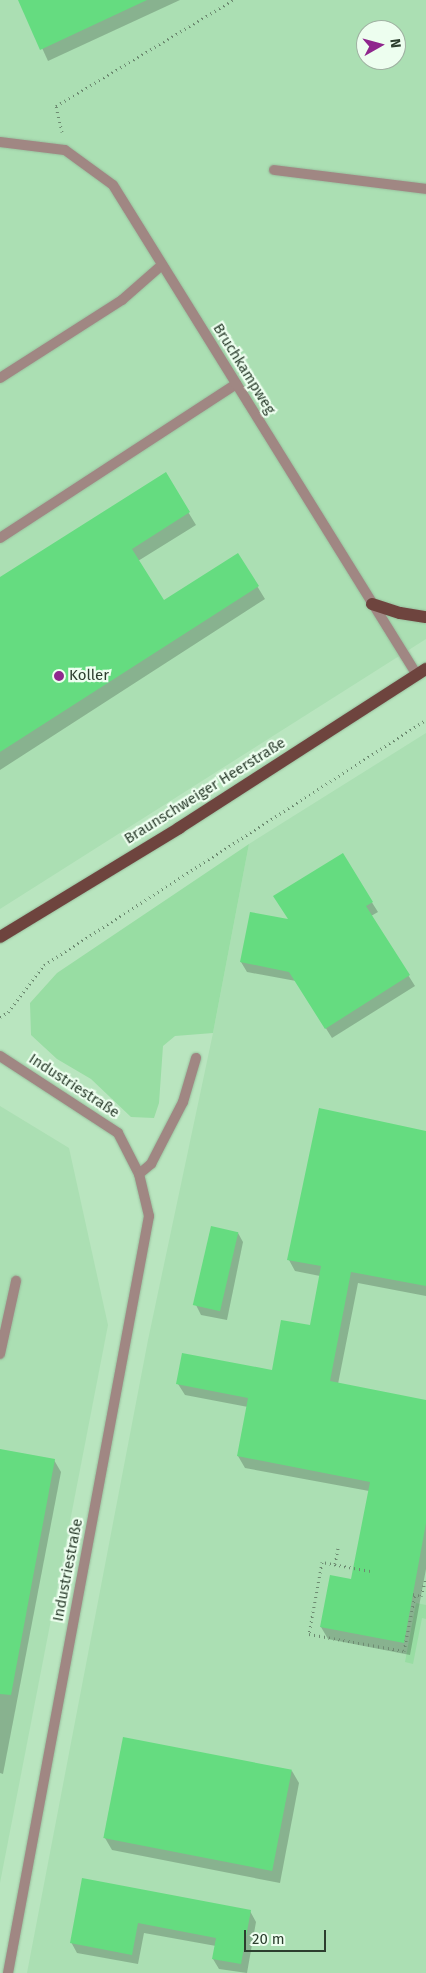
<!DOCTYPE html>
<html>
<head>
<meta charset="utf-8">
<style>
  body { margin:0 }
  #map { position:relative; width:426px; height:1973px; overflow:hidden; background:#b9e5bf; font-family:"Fira Sans",sans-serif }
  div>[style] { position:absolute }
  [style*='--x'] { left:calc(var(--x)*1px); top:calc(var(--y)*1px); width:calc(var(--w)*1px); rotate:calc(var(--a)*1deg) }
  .built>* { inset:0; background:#abdfb3 }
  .green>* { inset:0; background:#98dda3 }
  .shadow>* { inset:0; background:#0003 }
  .building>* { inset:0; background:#65dc80; transform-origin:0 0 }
  .path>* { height:3px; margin-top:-1.5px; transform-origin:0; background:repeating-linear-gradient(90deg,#6d8b71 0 1px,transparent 0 5px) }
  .roads { filter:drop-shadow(0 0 1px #9ac09f) drop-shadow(0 0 1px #9ac09f) }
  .service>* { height:10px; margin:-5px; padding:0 5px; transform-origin:5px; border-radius:5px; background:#a08783 }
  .minor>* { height:10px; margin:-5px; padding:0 5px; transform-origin:5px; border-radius:5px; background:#a08783 }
  .primary>* { height:12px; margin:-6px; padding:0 6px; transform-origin:6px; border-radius:6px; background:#6e443e }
  .dots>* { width:14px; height:14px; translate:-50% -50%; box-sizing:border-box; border:2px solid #edfeef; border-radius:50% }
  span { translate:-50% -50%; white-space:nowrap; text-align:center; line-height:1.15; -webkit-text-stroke:4.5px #edfeef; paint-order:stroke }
  .street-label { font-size:15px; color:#2c3e2e }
  .poi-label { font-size:15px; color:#2c3e2e }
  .left { translate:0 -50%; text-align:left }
  .north { position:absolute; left:356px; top:20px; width:50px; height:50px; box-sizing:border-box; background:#edfeef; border:1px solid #a0b1a2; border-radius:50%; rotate:83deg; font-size:14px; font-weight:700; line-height:20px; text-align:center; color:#2c3e2e }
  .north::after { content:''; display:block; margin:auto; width:18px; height:22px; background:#8f278d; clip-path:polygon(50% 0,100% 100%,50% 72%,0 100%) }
  .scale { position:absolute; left:244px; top:1930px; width:82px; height:22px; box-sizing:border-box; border:2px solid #2c3e2e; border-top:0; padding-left:6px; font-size:15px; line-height:18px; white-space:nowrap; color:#2c3e2e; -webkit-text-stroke:4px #edfeef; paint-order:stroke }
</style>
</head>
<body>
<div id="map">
  <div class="built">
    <i style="clip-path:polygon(evenodd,0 0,426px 0,426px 639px,0 909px,0 0,366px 30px,396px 30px,396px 60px,366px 60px,366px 30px)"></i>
    <i style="clip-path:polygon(426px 733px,426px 1973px,27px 1973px,148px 1340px,213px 1033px,249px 844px)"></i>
    <i style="clip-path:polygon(0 1106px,69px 1148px,108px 1325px,0 1883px)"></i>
  </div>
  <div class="green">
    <i style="clip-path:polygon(249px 844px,213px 1033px,175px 1036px,163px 1046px,159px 1103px,154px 1118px,131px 1117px,91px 1079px,57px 1059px,31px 1035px,30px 1003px,57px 973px)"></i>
    <i style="clip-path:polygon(416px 1603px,426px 1605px,426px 1619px,422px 1618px,413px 1664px,405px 1662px)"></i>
  </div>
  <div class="shadow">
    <i style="clip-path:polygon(20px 0,180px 0,48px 61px)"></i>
    <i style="clip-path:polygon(165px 474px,196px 525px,138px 561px,163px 602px,238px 555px,265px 599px,0 770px,0 578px)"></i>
    <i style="clip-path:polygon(342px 855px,378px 912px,371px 916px,415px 986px,332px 1038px,296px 981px,247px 972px,241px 962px,290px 921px)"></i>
    <i style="clip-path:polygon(426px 1133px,426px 1296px,358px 1283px,338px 1384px,426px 1401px,426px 1569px,410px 1655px,328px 1639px,321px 1627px,352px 1581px,369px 1491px,245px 1468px,238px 1456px,248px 1407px,185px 1395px,178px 1384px,273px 1372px,311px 1327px,320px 1276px,295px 1271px,289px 1260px)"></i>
    <i style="clip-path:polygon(238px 1233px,243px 1242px,227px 1320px,201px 1315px,196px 1305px)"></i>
    <i style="clip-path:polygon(0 1450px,54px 1460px,61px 1472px,3px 1774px,0 1773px)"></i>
    <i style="clip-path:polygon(292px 1771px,299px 1783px,280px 1883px,112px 1850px,105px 1838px)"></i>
    <i style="clip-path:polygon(83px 1879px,250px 1911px,256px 1922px,247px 1973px,219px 1969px,213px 1959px,216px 1946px,144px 1933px,138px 1964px,77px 1953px,71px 1942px)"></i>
  </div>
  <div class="building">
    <i style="clip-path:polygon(18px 0,147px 0,40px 50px)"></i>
    <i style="clip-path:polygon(166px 472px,190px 512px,132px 549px,164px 600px,238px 553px,259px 586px,0 752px,0 577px)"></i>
    <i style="clip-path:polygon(343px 853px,373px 902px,366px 906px,410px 975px,325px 1029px,289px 972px,240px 962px,250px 912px,288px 919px,273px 896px)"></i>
    <i style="clip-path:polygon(319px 1108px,426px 1131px,426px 1286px,351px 1272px,330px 1381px,426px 1400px,426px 1523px,404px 1643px,320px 1627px,330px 1575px,351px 1579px,370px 1482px,237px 1456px,248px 1398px,176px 1384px,182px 1353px,272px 1370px,281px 1320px,310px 1325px,321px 1266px,287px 1260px)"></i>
    <i style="left:211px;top:1226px;width:28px;height:81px;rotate:13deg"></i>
    <i style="clip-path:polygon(0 1449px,55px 1459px,11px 1695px,0 1694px)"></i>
    <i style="left:123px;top:1737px;width:172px;height:103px;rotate:11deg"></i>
    <i style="clip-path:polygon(82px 1878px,251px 1910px,241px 1964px,212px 1959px,216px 1938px,138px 1923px,132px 1955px,70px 1943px)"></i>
  </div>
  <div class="path">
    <i style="--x:62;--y:132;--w:27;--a:-103"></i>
    <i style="--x:56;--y:106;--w:206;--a:-30.9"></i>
    <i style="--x:0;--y:1017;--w:9;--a:-32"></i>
    <i style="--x:8;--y:1012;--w:59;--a:-52.5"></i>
    <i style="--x:44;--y:965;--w:454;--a:-32.7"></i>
    <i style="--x:335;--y:1564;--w:16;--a:-79"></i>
    <i style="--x:370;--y:1571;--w:49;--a:-169.4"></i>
    <i style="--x:322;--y:1562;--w:73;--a:100.2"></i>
    <i style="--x:309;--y:1634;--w:97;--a:10.1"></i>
    <i style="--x:404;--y:1651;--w:57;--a:-78.9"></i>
    <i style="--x:413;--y:1594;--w:8;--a:14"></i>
    <i style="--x:421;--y:1596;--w:18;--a:-74"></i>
  </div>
  <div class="roads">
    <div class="service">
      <i style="--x:274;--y:170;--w:153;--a:7.1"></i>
      <i style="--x:0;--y:378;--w:145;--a:-32.6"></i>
      <i style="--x:122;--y:300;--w:53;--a:-41.2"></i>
      <i style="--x:0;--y:538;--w:282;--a:-33.1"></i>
      <i style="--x:0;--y:1354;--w:75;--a:-77.6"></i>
    </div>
    <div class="minor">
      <i style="--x:0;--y:142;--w:65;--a:7"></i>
      <i style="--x:65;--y:150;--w:59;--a:36.1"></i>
      <i style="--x:113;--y:185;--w:577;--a:58.18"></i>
      <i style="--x:0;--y:1056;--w:141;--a:33.1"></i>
      <i style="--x:118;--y:1133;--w:46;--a:62.9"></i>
      <i style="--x:139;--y:1174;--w:43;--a:76.6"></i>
      <i style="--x:149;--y:1216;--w:770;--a:100.55"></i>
      <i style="--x:139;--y:1174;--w:16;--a:-40"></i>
      <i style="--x:151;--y:1164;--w:70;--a:-62.7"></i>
      <i style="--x:183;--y:1102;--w:46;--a:-73.5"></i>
    </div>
    <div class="primary">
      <i style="--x:372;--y:604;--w:29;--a:18"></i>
      <i style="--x:400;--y:613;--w:26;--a:9"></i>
      <i style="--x:0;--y:937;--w:210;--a:-31.3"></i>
      <i style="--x:179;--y:828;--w:294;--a:-32.8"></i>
    </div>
  </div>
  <div class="dots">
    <i style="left:59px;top:676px;background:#8f278d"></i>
  </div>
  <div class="street-label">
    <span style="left:244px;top:369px;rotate:58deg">Bruchkampweg</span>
    <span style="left:205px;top:791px;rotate:-32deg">Braunschweiger Heerstraße</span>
    <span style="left:74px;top:1086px;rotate:33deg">Industriestraße</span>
    <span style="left:68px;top:1570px;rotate:-79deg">Industriestraße</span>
  </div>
  <div class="poi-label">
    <span class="left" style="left:69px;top:676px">Koller</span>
  </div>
  <div class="north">N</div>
  <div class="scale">20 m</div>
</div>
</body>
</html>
